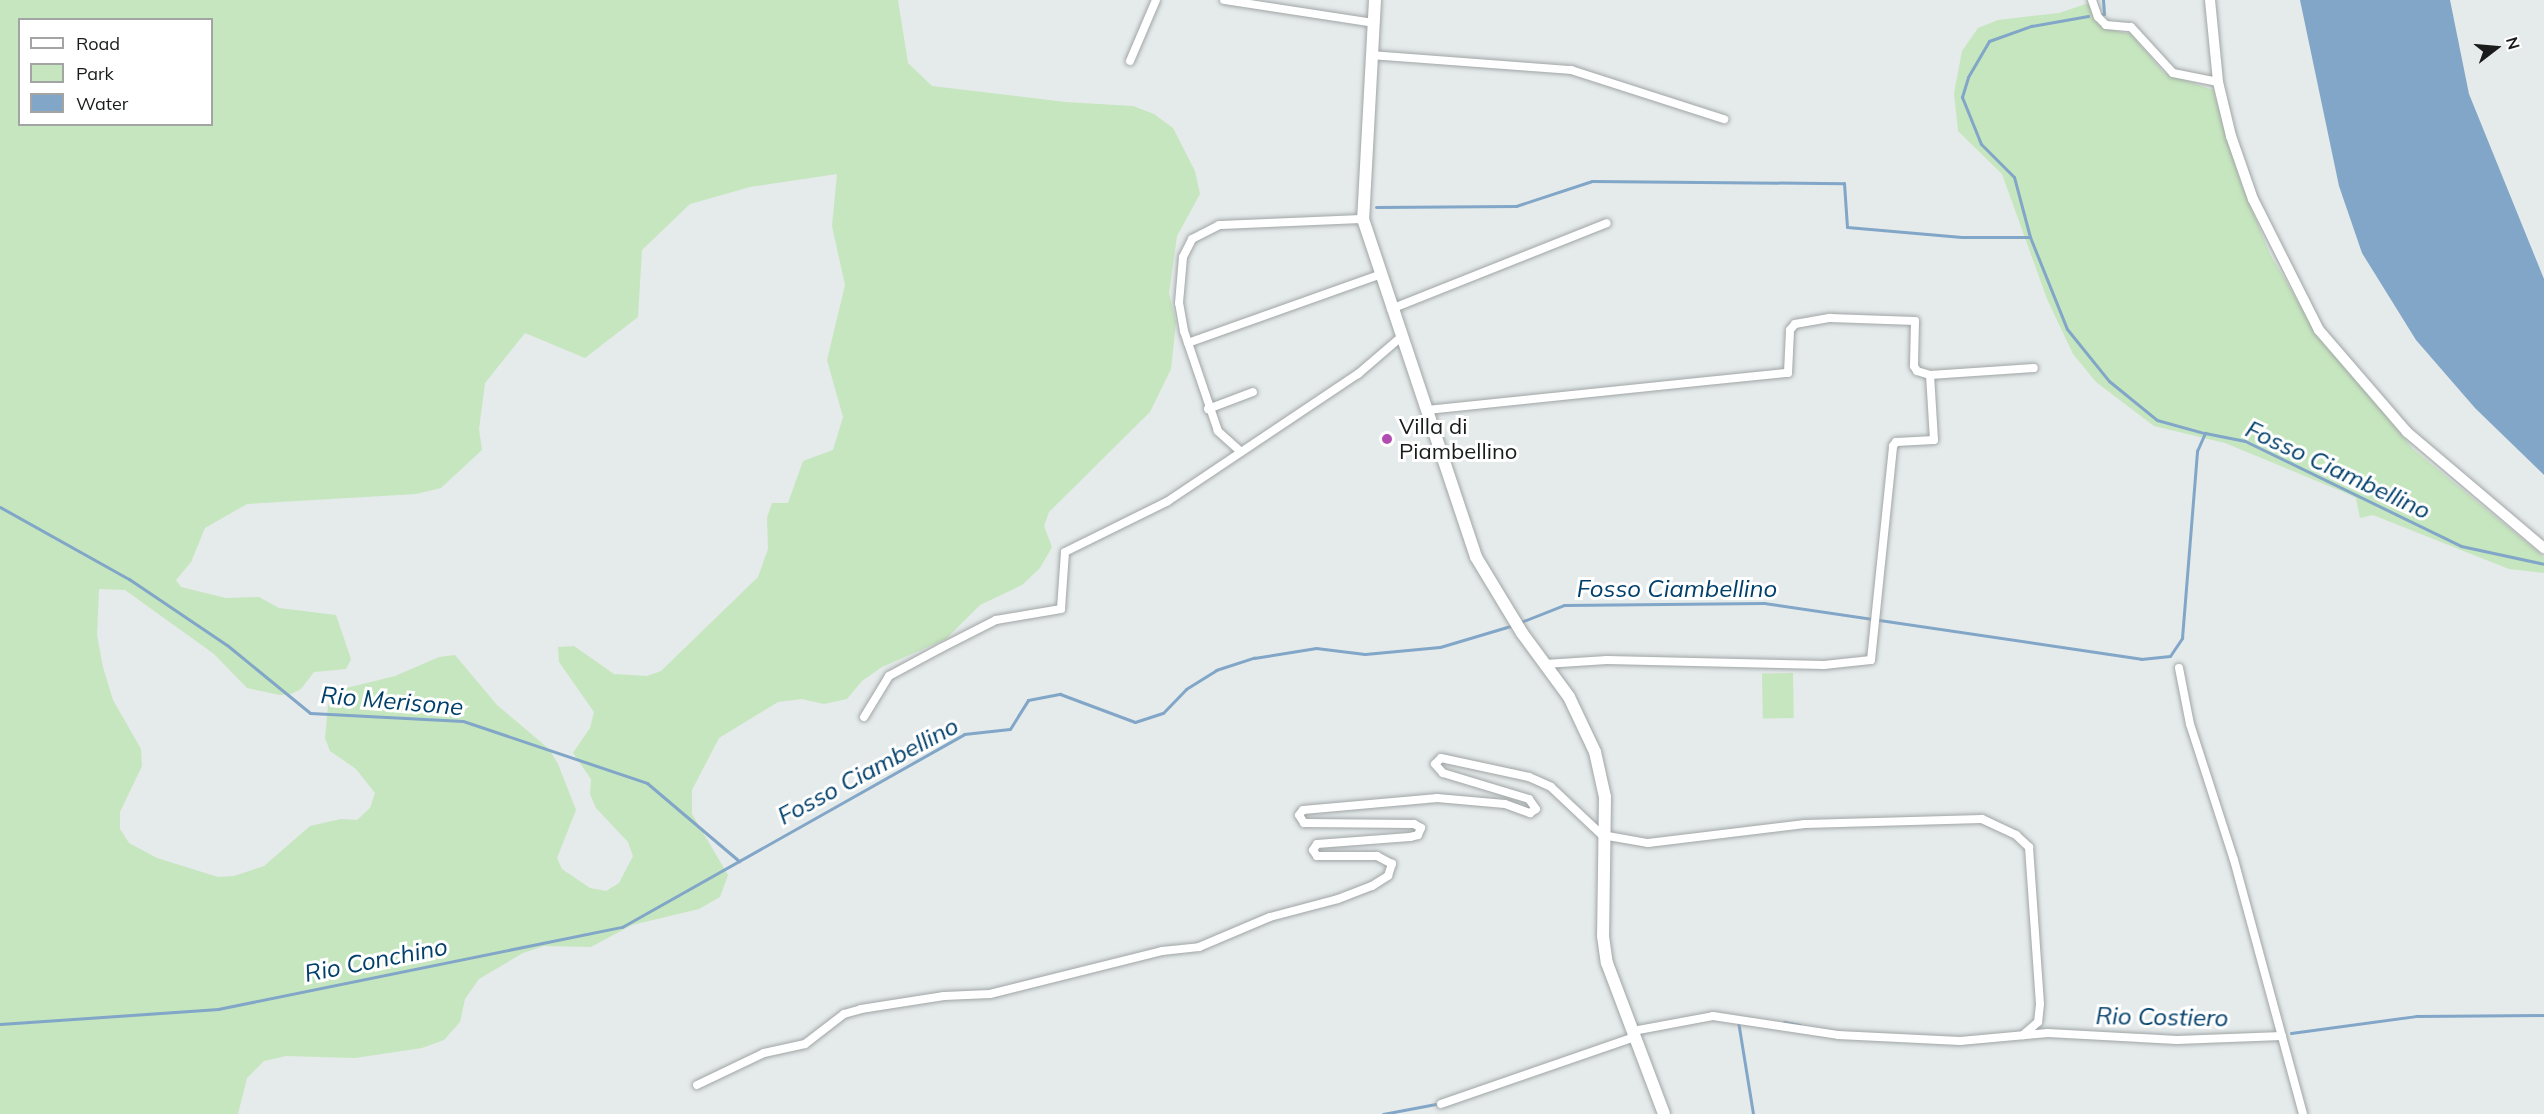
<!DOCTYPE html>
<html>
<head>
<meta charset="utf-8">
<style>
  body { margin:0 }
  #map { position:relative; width:2544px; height:1114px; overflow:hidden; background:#e5eaea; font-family:Mulish,sans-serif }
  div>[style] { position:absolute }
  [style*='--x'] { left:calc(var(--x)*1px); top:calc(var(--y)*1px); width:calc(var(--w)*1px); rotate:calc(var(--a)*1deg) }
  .green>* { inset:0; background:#c6e6bf; transform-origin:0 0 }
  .water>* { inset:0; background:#81a6c8 }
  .stream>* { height:3px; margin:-1.5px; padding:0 1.5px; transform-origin:1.5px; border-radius:1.5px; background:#81a6c8 }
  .roads { filter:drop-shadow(0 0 2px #a0a5a5) drop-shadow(0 0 2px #a0a5a5) }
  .minor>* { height:8px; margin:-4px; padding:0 4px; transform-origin:4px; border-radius:4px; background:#fff }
  .tertiary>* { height:10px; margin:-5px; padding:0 5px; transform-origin:5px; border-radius:5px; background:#fff }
  .secondary>* { height:12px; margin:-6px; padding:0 6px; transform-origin:6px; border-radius:6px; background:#fff }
  .dots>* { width:16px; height:16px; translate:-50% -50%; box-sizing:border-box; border:3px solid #fff; border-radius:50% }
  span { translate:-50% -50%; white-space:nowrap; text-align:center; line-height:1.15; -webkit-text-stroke:6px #fff; paint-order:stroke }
  .poi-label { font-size:22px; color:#1a1c1c }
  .left { translate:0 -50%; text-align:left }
  .water-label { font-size:24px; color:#013f6b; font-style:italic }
  .legend { position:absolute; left:18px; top:18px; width:195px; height:108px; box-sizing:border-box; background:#fff; border:2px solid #a3a4a4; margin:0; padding:8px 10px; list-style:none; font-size:18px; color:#1a1c1c }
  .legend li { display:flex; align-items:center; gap:12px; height:30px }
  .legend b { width:30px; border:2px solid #a3a4a4 }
  .north { position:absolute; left:2466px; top:18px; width:60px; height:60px; -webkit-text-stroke:4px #fff; paint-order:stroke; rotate:74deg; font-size:16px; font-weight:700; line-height:24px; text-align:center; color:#1a1c1c }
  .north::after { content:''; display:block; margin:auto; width:21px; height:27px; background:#1a1c1c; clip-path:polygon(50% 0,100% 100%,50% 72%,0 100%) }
</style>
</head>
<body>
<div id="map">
  <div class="green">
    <i style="clip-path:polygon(evenodd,0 0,898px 0,908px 63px,932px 86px,1065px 102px,1133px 106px,1154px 114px,1173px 128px,1195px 171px,1200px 194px,1177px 236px,1169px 293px,1176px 322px,1171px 369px,1150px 412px,1049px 512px,1044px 526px,1052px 547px,1040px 568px,1022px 585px,980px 605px,946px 639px,882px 667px,862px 681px,847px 699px,824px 704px,802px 699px,778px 702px,719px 738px,692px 790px,692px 814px,728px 875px,720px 897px,699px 909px,632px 925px,591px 947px,544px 946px,523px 953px,479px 979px,465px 999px,460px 1022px,444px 1040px,422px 1048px,355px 1058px,286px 1056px,264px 1061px,247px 1078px,238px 1114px,0 1114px,0 0,20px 20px,212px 20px,212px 124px,20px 124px,20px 20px,0 0,837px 174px,832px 226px,845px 285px,827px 360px,843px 417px,833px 450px,803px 461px,788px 503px,772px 503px,767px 518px,768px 549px,758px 577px,661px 671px,647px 676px,614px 674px,574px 646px,558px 647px,559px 662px,594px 712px,590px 728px,573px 753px,591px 779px,590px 794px,596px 808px,628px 842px,633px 856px,619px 883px,606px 891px,590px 888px,562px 869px,557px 858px,576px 810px,558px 764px,549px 749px,497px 705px,455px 655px,439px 657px,395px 676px,334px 691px,328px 706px,325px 738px,330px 751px,356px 769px,375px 793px,370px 808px,357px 820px,341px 819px,310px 826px,264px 866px,234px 876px,218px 877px,157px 858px,129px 843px,120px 829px,120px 812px,142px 766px,141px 749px,113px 700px,103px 667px,97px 635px,99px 589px,125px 590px,214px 654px,247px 688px,280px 695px,291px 694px,301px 689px,314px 672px,346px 669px,351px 659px,336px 615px,279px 608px,259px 597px,226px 598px,181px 587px,176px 580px,191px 562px,205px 528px,247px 504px,416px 494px,441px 488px,482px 450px,479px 429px,485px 383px,525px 333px,585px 358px,638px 317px,642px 250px,690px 204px,750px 187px,837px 174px)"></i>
    <i style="clip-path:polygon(2089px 3px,2102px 28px,2131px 34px,2164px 73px,2213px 90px,2241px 183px,2270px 254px,2310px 322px,2413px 449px,2544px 557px,2544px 573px,2509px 569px,2373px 515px,2360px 518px,2356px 498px,2348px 494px,2225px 443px,2154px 426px,2096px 382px,2073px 354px,2047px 299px,2002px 174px,1958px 131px,1954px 93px,1962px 51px,1978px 28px,1998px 20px,2059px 13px)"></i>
    <i style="left:1793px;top:673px;width:45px;height:31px;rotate:89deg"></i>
  </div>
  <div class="water">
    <i style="clip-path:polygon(2300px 0,2450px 0,2469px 94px,2544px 279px,2544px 475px,2475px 408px,2416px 340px,2362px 253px,2339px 186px)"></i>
  </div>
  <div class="stream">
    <i style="--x:2098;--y:15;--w:6;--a:-9"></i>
    <i style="--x:2104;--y:14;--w:14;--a:-94"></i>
    <i style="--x:1376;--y:207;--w:140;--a:-0.4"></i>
    <i style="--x:1516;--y:206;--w:80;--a:-18.2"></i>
    <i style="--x:1592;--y:181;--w:252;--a:0.5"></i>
    <i style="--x:1844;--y:183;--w:44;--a:86.1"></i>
    <i style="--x:1847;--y:227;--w:115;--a:5"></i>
    <i style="--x:1962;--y:237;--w:68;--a:0"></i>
    <i style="--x:2030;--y:237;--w:99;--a:68.1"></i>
    <i style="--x:2067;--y:329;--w:67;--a:51.1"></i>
    <i style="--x:2109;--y:381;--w:62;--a:39.1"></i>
    <i style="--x:2157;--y:420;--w:49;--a:15.5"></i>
    <i style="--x:2030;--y:237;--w:62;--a:-104.9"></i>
    <i style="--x:2014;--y:177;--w:47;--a:-135"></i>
    <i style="--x:1981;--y:144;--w:51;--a:-112"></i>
    <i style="--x:1962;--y:97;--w:21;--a:-73"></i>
    <i style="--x:1968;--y:77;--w:42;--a:-59.7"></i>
    <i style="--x:1989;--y:41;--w:45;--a:-19.7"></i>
    <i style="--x:2031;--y:26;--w:58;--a:-10"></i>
    <i style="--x:0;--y:507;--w:148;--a:29.2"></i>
    <i style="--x:129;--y:579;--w:118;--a:34"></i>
    <i style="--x:227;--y:645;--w:107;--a:39.3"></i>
    <i style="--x:310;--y:713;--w:153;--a:3"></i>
    <i style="--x:463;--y:721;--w:194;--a:18.6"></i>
    <i style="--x:647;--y:783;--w:121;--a:40.3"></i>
    <i style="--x:1521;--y:622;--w:46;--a:-21.6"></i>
    <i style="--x:1564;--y:605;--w:200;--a:-0.6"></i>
    <i style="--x:1764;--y:603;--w:381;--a:8.4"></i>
    <i style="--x:2141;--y:659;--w:29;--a:-6"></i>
    <i style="--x:2170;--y:656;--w:22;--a:-56"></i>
    <i style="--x:2182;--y:638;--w:188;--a:-85.4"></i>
    <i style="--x:2197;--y:451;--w:20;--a:-66"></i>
    <i style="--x:2205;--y:433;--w:41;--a:11.3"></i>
    <i style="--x:2245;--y:441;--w:240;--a:25.9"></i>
    <i style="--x:2461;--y:546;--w:85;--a:12.2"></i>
    <i style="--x:1738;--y:1021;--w:94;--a:80.8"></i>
    <i style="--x:1784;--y:1022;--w:16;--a:11"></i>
    <i style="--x:0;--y:1024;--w:219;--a:-3.9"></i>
    <i style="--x:218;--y:1009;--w:412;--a:-11.5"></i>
    <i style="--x:622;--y:927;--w:393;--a:-29.4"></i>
    <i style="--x:964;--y:734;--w:46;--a:-6.2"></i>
    <i style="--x:1010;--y:729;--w:34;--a:-58"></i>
    <i style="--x:1028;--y:700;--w:33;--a:-11"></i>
    <i style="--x:1060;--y:694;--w:80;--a:20.5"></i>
    <i style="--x:1135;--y:722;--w:29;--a:-18"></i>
    <i style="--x:1163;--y:713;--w:33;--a:-46"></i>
    <i style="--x:1186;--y:689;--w:36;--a:-32"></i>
    <i style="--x:1216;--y:670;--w:40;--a:-18"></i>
    <i style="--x:1254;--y:658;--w:63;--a:-9.2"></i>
    <i style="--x:1316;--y:648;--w:49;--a:7"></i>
    <i style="--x:1365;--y:654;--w:75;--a:-5.3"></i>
    <i style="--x:1440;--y:647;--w:77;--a:-16.6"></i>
    <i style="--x:2291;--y:1033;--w:126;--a:-7.7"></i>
    <i style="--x:2416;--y:1016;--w:128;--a:-0.4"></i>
    <i style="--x:1383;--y:1114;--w:59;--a:-10.7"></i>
  </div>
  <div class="roads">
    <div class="minor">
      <i style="--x:1224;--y:0;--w:152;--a:8.7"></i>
      <i style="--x:2092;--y:0;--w:18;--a:71"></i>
      <i style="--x:2098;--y:17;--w:11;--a:45"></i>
      <i style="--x:2106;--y:25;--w:25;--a:5"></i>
      <i style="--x:2131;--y:27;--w:62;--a:47.6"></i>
      <i style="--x:2173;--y:73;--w:46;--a:11.3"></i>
      <i style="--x:1371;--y:55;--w:201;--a:4.3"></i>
      <i style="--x:1571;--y:70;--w:161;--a:17.8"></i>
      <i style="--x:1130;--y:61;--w:66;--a:-66.9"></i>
      <i style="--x:1391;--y:309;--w:232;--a:-21.7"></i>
      <i style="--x:1188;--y:343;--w:203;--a:-19.6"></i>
      <i style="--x:1208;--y:409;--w:48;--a:-20.7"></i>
      <i style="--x:1427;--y:410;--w:363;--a:-5.9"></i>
      <i style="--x:1788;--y:373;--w:43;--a:-87.3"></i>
      <i style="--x:1790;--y:330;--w:8;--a:-50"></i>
      <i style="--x:1795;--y:324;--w:36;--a:-10"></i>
      <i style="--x:1830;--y:318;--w:85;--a:2"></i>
      <i style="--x:1915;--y:321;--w:45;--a:91.3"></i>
      <i style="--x:1914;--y:366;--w:6;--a:59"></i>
      <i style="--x:1917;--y:371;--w:14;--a:17"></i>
      <i style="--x:1930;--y:375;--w:104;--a:-3.9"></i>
      <i style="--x:1240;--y:451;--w:30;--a:-138"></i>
      <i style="--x:1218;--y:431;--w:106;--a:-108.8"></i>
      <i style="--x:1184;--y:331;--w:28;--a:-100"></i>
      <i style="--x:1179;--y:303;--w:46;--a:-85"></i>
      <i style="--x:1183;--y:257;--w:20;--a:-63"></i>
      <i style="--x:1192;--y:239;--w:30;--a:-27"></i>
      <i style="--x:1219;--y:225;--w:144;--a:-2.4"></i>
      <i style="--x:1545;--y:664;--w:62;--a:-3.7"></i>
      <i style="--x:1607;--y:660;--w:217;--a:1.3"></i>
      <i style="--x:1824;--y:665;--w:47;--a:-6.1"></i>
      <i style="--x:1871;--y:660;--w:215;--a:-84.1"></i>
      <i style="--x:1893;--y:446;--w:5;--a:-53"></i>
      <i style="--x:1896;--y:442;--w:38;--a:-3"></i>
      <i style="--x:1934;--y:440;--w:65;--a:-93.5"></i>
      <i style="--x:2179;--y:668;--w:57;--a:78.9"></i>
      <i style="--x:2190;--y:724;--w:143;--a:72.1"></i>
      <i style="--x:2234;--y:860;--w:263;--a:74.8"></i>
      <i style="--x:864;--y:717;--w:48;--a:-58.6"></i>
      <i style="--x:889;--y:676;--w:59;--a:-28.3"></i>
      <i style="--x:941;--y:648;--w:62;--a:-27"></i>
      <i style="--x:996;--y:620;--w:66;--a:-9.6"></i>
      <i style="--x:1061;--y:609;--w:57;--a:-86"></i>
      <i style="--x:1065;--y:552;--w:115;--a:-26.3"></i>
      <i style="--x:1168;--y:501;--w:229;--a:-33.8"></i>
      <i style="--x:1358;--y:374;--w:57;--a:-40.7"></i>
      <i style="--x:1633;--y:1031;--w:81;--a:-10.6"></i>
      <i style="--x:1713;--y:1016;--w:126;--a:8.6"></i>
      <i style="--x:1838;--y:1035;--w:122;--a:2.8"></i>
      <i style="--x:1960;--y:1041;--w:88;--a:-5.2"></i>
      <i style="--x:2048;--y:1033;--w:129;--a:3.1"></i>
      <i style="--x:2177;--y:1040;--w:105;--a:-2.2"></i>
      <i style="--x:697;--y:1085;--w:74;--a:-25.5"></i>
      <i style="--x:764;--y:1053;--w:42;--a:-12.4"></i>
      <i style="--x:805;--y:1044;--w:49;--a:-37.6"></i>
      <i style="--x:844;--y:1014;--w:18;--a:-16"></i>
      <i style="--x:861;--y:1009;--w:84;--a:-8.9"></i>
      <i style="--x:944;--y:996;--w:46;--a:-2.5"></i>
      <i style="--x:990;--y:994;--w:177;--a:-14"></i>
      <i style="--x:1162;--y:951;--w:37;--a:-6"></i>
      <i style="--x:1199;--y:947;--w:77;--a:-22.9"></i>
      <i style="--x:1270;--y:917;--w:70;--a:-14.8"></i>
      <i style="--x:1338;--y:899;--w:36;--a:-21"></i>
      <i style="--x:1372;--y:886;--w:19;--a:-32"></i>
      <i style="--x:1388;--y:876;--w:13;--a:-72"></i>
      <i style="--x:1392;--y:864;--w:17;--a:-152"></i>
      <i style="--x:1377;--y:856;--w:60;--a:180"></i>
      <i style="--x:1317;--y:856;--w:7;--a:-124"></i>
      <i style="--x:1313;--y:850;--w:7;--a:-56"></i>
      <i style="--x:1317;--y:844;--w:93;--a:-4.3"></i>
      <i style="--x:1410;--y:837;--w:8;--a:-14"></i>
      <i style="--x:1418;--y:835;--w:8;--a:-67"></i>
      <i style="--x:1421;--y:828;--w:8;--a:-150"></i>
      <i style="--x:1414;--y:824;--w:110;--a:-179.5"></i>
      <i style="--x:1304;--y:823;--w:9;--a:-122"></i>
      <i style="--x:1299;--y:815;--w:6;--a:-51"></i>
      <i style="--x:1303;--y:810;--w:135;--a:-5.1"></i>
      <i style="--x:1437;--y:798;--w:68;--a:5"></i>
      <i style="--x:1505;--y:804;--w:27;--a:20"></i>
      <i style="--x:1530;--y:813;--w:7;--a:-34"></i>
      <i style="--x:1536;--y:809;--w:12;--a:-125"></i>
      <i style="--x:1529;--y:799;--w:90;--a:-163.2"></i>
      <i style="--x:1443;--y:773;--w:12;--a:-132"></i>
      <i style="--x:1435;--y:764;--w:8;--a:-45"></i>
      <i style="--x:1441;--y:758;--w:90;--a:12.2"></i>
      <i style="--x:1529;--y:777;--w:24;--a:24"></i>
      <i style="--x:1551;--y:787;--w:70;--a:43.3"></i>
      <i style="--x:1602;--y:835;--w:47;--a:9.9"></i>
      <i style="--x:1648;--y:843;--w:158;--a:-6.9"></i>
      <i style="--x:1805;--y:824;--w:177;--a:-1.6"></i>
      <i style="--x:1982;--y:819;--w:38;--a:25"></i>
      <i style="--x:2016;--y:835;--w:18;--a:43"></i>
      <i style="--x:2029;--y:847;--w:157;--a:86"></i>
      <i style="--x:2040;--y:1004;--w:18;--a:96"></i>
      <i style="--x:2038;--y:1022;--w:20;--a:139"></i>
      <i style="--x:1441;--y:1104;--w:205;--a:-19.1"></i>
    </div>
    <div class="tertiary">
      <i style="--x:2210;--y:0;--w:82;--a:84.4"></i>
      <i style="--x:2218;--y:82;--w:56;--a:76.5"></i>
      <i style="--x:2231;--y:136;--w:67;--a:70.8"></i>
      <i style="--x:2253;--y:199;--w:147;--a:63.3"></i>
      <i style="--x:2319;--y:330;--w:135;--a:49.2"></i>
      <i style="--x:2407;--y:432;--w:180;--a:40.3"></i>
    </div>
    <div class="secondary">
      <i style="--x:1375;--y:0;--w:219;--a:93.1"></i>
      <i style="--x:1363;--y:219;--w:356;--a:71.5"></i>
      <i style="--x:1476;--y:557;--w:89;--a:58.8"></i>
      <i style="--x:1522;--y:633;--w:79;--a:53.7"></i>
      <i style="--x:1569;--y:697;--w:61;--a:64.7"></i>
      <i style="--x:1595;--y:752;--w:46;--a:77.5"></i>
      <i style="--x:1605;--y:797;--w:139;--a:90.8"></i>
      <i style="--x:1603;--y:936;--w:27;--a:82"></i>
      <i style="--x:1607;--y:963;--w:161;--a:69.3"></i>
    </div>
  </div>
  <div class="dots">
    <i style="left:1387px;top:439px;background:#b14cb1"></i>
  </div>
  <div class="poi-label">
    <span class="left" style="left:1399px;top:439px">Villa di<br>Piambellino</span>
  </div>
  <div class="water-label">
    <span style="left:2338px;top:470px;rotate:25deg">Fosso Ciambellino</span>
    <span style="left:1677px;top:589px">Fosso Ciambellino</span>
    <span style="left:392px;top:701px;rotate:5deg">Rio Merisone</span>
    <span style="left:868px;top:771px;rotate:-28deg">Fosso Ciambellino</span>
    <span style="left:376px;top:960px;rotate:-11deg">Rio Conchino</span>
    <span style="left:2162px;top:1017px;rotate:1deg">Rio Costiero</span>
  </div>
  <ul class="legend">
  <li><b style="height:8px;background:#fff"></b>Road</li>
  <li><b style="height:16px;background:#c6e6bf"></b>Park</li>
  <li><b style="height:16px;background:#81a6c8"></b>Water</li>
  </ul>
  <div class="north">N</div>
</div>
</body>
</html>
